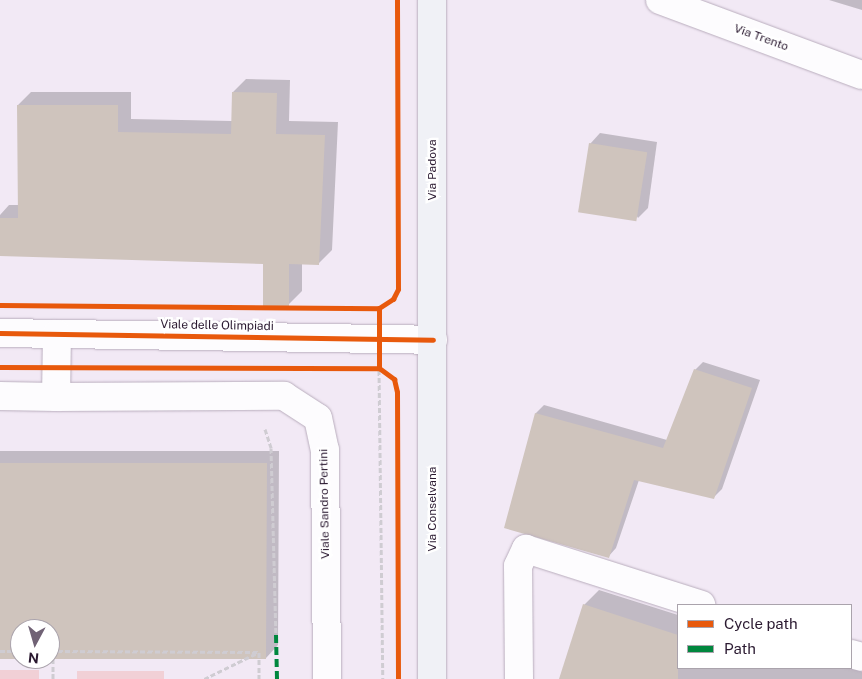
<!DOCTYPE html>
<html>
<head>
<meta charset="utf-8">
<style>
  body { margin:0 }
  #map { position:relative; width:862px; height:679px; overflow:hidden; background:#f2e9f5; font-family:"Public Sans",sans-serif }
  div>[style] { position:absolute }
  [style*='--x'] { left:calc(var(--x)*1px); top:calc(var(--y)*1px); width:calc(var(--w)*1px); rotate:calc(var(--a)*1deg) }
  .green>* { inset:0; background:#f1d0d6; transform-origin:0 0 }
  .shadow>* { inset:0; background:#0003 }
  .building>* { inset:0; background:#cfc4bd; transform-origin:0 0 }
  .path>* { height:3px; margin-top:-1.5px; transform-origin:0; background:repeating-linear-gradient(90deg,#cfccd2 0 5px,transparent 0 7.5px) }
  .roads { filter:drop-shadow(0 0 1px #b9adbd) drop-shadow(0 0 1px #b9adbd) }
  .minor>* { height:28px; margin:-14px; padding:0 14px; transform-origin:14px; border-radius:14px; background:#fdfcfe }
  .major>* { height:28px; margin:-14px; padding:0 14px; transform-origin:14px; border-radius:14px; background:#f0f1f6 }
  .quiet>* { height:4px; margin-top:-2px; transform-origin:0; background:repeating-linear-gradient(90deg,#00873e 0 8px,transparent 0 12px) }
  .cycleway>* { height:5px; margin:-2.5px; padding:0 2.5px; transform-origin:2.5px; border-radius:2.5px; background:#e8590c }
  span { translate:-50% -50%; white-space:nowrap; text-align:center; line-height:1.15; -webkit-text-stroke:5px #fff; paint-order:stroke }
  .street-label { font-size:12px; color:#2a1930 }
  .legend { position:absolute; left:677px; top:604px; width:175px; height:65px; box-sizing:border-box; background:#fff; border:1px solid #aaa3ac; margin:0; padding:6px 9px; list-style:none; font-size:15px; color:#2a1930 }
  .legend li { display:flex; align-items:center; gap:10px; height:25px }
  .legend b { width:25px; border:1px solid #aaa3ac }
  .north { position:absolute; left:10px; top:619px; width:50px; height:50px; box-sizing:border-box; background:#fff; border:1px solid #aaa3ac; border-radius:50%; rotate:186deg; font-size:14px; font-weight:700; line-height:20px; text-align:center; color:#2a1930 }
  .north::after { content:''; display:block; margin:auto; width:18px; height:22px; background:#706275; clip-path:polygon(50% 0,100% 100%,50% 72%,0 100%) }
</style>
</head>
<body>
<div id="map">
  <div class="green">
    <i style="left:0;top:670px;width:39px;height:9px"></i>
    <i style="left:164px;top:671px;width:8px;height:87px;rotate:90deg"></i>
  </div>
  <div class="shadow">
    <i style="clip-path:polygon(829px 0,862px 0,862px 10px)"></i>
    <i style="clip-path:polygon(246px 79px,290px 80px,289px 121px,338px 122px,332px 250px,319px 263px,302px 263px,302px 291px,288px 305px,264px 263px,0 255px,0 215px,9px 205px,19px 205px,18px 105px,31px 92px,131px 92px,131px 119px,232px 121px,233px 92px)"></i>
    <i style="clip-path:polygon(600px 133px,657px 142px,648px 208px,638px 218px,590px 144px)"></i>
    <i style="clip-path:polygon(703px 362px,760px 380px,722px 489px,714px 497px,639px 480px,616px 548px,608px 557px,505px 527px,536px 413px,544px 405px,667px 440px,695px 370px)"></i>
    <i style="clip-path:polygon(0 451px,279px 451px,278px 645px,266px 658px,50px 658px,50px 629px,20px 629px,20px 658px,0 658px)"></i>
    <i style="clip-path:polygon(599px 590px,678px 615px,678px 668px,851px 668px,862px 671px,862px 679px,567px 679px,584px 605px)"></i>
  </div>
  <div class="building">
    <i style="clip-path:polygon(232px 92px,277px 93px,276px 134px,325px 135px,319px 265px,289px 264px,289px 306px,263px 306px,263px 264px,0 256px,0 218px,18px 218px,17px 105px,118px 105px,118px 132px,231px 134px)"></i>
    <i style="left:589px;top:143px;width:59px;height:70px;rotate:9deg"></i>
    <i style="clip-path:polygon(694px 369px,752px 388px,714px 499px,634px 480px,609px 558px,504px 528px,535px 413px,663px 448px)"></i>
    <i style="clip-path:polygon(evenodd,0 463px,267px 463px,266px 659px,0 659px,0 463px,20px 629px,50px 629px,50px 659px,20px 659px,20px 629px)"></i>
    <i style="clip-path:polygon(583px 604px,678px 635px,678px 679px,559px 679px)"></i>
  </div>
  <div class="path">
    <i style="--x:379;--y:370;--w:309;--a:89.3"></i>
    <i style="--x:265;--y:429;--w:20;--a:72"></i>
    <i style="--x:271;--y:448;--w:187;--a:88.5"></i>
    <i style="--x:0;--y:651;--w:20;--a:0"></i>
    <i style="--x:50;--y:651;--w:209;--a:0.3"></i>
    <i style="--x:259;--y:652;--w:27;--a:90"></i>
    <i style="--x:53;--y:651;--w:28;--a:90"></i>
    <i style="--x:204;--y:679;--w:59;--a:-26.1"></i>
  </div>
  <div class="roads">
    <div class="minor">
      <i style="--x:660;--y:0;--w:215;--a:20.4"></i>
      <i style="--x:0;--y:333;--w:433;--a:0.9"></i>
      <i style="--x:57;--y:334;--w:63;--a:90.9"></i>
      <i style="--x:56;--y:397;--w:228;--a:-0.3"></i>
      <i style="--x:284;--y:396;--w:40;--a:32.9"></i>
      <i style="--x:318;--y:418;--w:33;--a:78"></i>
      <i style="--x:325;--y:450;--w:229;--a:89.5"></i>
      <i style="--x:0;--y:396;--w:56;--a:1"></i>
      <i style="--x:851;--y:654;--w:11;--a:15"></i>
      <i style="--x:519;--y:679;--w:113;--a:-90.5"></i>
      <i style="--x:518;--y:566;--w:19;--a:-65"></i>
      <i style="--x:526;--y:549;--w:184;--a:17.7"></i>
    </div>
    <div class="major">
      <i style="--x:432;--y:679;--w:679;--a:-90"></i>
    </div>
  </div>
  <div class="quiet">
    <i style="--x:276;--y:635;--w:44;--a:88.7"></i>
  </div>
  <div class="cycleway">
    <i style="--x:0;--y:305;--w:379;--a:0.5"></i>
    <i style="--x:379;--y:308;--w:17;--a:-33"></i>
    <i style="--x:393;--y:299;--w:11;--a:-63"></i>
    <i style="--x:398;--y:289;--w:289;--a:-90.2"></i>
    <i style="--x:379;--y:308;--w:60;--a:90"></i>
    <i style="--x:379;--y:368;--w:19;--a:36"></i>
    <i style="--x:394;--y:379;--w:13;--a:77"></i>
    <i style="--x:397;--y:392;--w:287;--a:89.8"></i>
    <i style="--x:0;--y:333;--w:433;--a:0.9"></i>
    <i style="--x:0;--y:367;--w:379;--a:0.2"></i>
  </div>
  <div class="street-label">
    <span style="left:761px;top:38px;rotate:20deg">Via Trento</span>
    <span style="left:433px;top:170px;rotate:-90deg">Via Padova</span>
    <span style="left:217px;top:326px;rotate:1deg">Viale delle Olimpiadi</span>
    <span style="left:325px;top:504px;rotate:-91deg">Viale Sandro Pertini</span>
    <span style="left:433px;top:509px;rotate:-90deg">Via Conselvana</span>
  </div>
  <ul class="legend">
  <li><b style="height:6px;background:#e8590c"></b>Cycle path</li>
  <li><b style="height:6px;background:#00873e"></b>Path</li>
  </ul>
  <div class="north">N</div>
</div>
</body>
</html>
